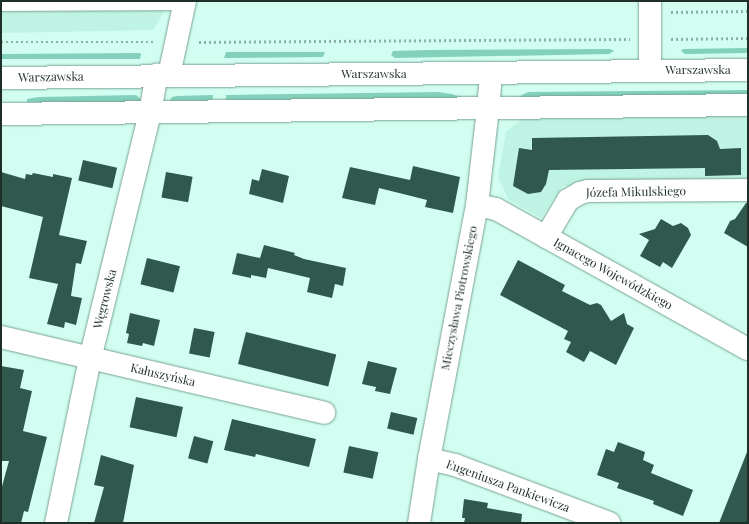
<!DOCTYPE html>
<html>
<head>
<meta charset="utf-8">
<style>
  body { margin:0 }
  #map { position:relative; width:749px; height:524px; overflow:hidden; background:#d2fef1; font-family:"Playfair Display",serif }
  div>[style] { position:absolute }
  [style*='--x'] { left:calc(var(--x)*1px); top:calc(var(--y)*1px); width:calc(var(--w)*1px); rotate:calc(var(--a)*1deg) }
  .built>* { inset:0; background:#bff3e3 }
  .green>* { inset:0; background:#83d1bc }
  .building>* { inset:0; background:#31584d; transform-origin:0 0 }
  .path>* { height:2.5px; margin-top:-1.25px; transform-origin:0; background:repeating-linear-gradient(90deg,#8eb0a6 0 2px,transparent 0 5px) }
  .roads { filter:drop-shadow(0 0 1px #78a195) drop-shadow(0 0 1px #78a195) }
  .service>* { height:12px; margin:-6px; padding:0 6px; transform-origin:6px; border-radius:6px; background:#fff }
  .minor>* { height:22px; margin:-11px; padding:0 11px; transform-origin:11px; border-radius:11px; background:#fff }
  .secondary>* { height:22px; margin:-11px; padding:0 11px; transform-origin:11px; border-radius:11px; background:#fff }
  span { translate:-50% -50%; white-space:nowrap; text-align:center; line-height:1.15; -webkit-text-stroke:4px #fff; paint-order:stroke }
  .street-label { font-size:12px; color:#1e2f2a }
  .frame { position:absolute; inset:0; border:2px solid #1e2f2a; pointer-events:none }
</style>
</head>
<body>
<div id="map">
  <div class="built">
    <i style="clip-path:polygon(1px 1px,171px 1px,153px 30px,1px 33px)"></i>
    <i style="clip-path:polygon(748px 114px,748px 184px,563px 186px,541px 218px,509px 200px,498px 177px,506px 132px,525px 116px)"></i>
  </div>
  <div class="green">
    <i style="clip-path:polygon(748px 48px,748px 53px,685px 54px,681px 51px,683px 49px)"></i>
    <i style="clip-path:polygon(610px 49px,614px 51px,609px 54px,395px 58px,391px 55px,393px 51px,428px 50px)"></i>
    <i style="clip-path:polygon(226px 52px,325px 52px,323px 57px,224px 58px)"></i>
    <i style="clip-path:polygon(140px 53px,141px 54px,140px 59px,1px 59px,1px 54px)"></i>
    <i style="clip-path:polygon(748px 90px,748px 101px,514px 99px,528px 92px)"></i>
    <i style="clip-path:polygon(438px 92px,452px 94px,465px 98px,226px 104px,226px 95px)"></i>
    <i style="clip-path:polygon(136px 95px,143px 101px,140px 104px,60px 107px,58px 102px,27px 102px,27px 99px,39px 97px)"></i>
    <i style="clip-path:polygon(213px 95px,212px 105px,169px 102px,172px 97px,176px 96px)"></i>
  </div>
  <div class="building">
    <i style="clip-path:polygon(708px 135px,717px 141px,720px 149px,741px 148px,741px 175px,705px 176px,705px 168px,549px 170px,546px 184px,541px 192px,528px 194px,513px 186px,519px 148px,532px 150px,532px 138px)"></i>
    <i style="left:83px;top:160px;width:35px;height:21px;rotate:13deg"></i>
    <i style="clip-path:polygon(413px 166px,460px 177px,453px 213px,425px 207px,427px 200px,379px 188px,375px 205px,342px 198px,350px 167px,410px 180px)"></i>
    <i style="clip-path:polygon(262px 169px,289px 176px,283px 203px,249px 194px,252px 179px,259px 181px)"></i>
    <i style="clip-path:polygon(1px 172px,25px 179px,26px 174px,32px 175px,33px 173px,53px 177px,53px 174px,72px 178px,59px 235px,87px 241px,81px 264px,76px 263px,71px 296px,82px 298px,76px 325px,65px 322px,64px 328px,47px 324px,58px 284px,29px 278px,43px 217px,1px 206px)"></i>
    <i style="left:166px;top:172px;width:27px;height:26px;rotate:10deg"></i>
    <i style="clip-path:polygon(748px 202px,748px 247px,724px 233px,730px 221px,735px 219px,746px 203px)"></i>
    <i style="clip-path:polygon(661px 219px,673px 226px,681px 223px,688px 228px,691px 235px,672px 268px,663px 262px,660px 267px,640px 256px,649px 240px,639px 234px,655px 229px)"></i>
    <i style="clip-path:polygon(264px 245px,295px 253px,294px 255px,304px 259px,346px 268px,343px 286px,335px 284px,332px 298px,307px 292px,310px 278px,268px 268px,266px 278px,251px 275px,251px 278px,232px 274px,237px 253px,260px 258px)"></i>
    <i style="left:147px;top:258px;width:34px;height:27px;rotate:14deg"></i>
    <i style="clip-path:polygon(518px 260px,565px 285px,562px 291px,590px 305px,597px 303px,601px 305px,611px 321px,624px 313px,627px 324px,634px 328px,616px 365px,590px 351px,584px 362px,566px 352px,571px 342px,564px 339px,568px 331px,500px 295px)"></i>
    <i style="clip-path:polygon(130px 313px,160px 320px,154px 346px,143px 343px,142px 346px,127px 343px,129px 334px,126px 333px)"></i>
    <i style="left:194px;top:328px;width:21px;height:26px;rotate:11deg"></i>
    <i style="left:246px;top:332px;width:93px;height:33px;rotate:14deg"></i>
    <i style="clip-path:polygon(368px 361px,397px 368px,390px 394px,375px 391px,376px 387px,362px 384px)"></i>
    <i style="clip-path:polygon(1px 366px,24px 370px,20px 388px,32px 391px,23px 431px,47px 437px,28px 512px,24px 511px,21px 523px,1px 523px,1px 490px,9px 461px,1px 461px)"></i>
    <i style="left:136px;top:397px;width:48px;height:31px;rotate:12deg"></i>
    <i style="left:391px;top:412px;width:27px;height:17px;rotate:13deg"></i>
    <i style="clip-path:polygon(232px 419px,316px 439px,309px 467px,256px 454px,255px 457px,224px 450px)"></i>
    <i style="left:194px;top:436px;width:20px;height:23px;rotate:15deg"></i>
    <i style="clip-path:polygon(618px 442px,645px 452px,643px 460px,654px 465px,651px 473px,693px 490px,683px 516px,653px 504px,654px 501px,617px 488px,619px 483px,597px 475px,606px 449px,614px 452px)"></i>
    <i style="left:349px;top:446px;width:30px;height:27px;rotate:12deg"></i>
    <i style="clip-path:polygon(747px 452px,748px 523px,719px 523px)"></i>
    <i style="clip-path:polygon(101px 455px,134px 465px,123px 523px,94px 523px,104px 487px,94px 485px)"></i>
    <i style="clip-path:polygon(464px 499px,488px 503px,487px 508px,522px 514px,521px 523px,464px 523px,465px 518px,462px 518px)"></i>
  </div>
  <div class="path">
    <i style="--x:671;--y:12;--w:77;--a:-0.7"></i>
    <i style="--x:671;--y:39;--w:77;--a:-0.7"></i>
    <i style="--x:1;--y:42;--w:155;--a:0"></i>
    <i style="--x:199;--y:42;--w:431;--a:-0.4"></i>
  </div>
  <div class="roads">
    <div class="service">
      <i style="--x:1;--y:5;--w:184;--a:-0.3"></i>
    </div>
    <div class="minor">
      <i style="--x:650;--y:1;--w:69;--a:90"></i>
      <i style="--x:169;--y:75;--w:76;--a:-77.8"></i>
      <i style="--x:1;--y:114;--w:747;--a:-0.69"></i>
      <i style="--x:477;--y:205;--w:19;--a:12"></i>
      <i style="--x:496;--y:209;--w:288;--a:29.1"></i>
      <i style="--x:546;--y:237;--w:43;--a:-59.3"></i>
      <i style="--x:568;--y:200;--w:14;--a:-30"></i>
      <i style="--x:580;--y:193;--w:8;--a:-14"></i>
      <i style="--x:588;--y:191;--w:160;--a:-0.4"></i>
      <i style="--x:1;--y:337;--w:332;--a:13.2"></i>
      <i style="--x:429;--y:459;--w:27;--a:13"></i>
      <i style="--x:455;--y:465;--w:165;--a:20.6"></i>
      <i style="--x:56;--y:523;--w:167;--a:-78.3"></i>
      <i style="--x:90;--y:359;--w:253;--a:-76.3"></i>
      <i style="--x:150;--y:113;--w:39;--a:-80"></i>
      <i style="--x:419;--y:523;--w:65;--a:-81.1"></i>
      <i style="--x:429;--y:459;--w:258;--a:-79.3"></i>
      <i style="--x:477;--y:205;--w:97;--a:-83.5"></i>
      <i style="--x:488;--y:109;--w:36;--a:-85"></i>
    </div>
    <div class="secondary">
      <i style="--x:1;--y:78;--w:747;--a:-0.61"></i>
    </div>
  </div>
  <div class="street-label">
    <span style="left:698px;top:70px">Warszawska</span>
    <span style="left:374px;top:74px">Warszawska</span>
    <span style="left:51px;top:77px;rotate:-1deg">Warszawska</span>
    <span style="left:636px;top:192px;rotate:-1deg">Józefa Mikulskiego</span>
    <span style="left:613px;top:274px;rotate:29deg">Ignacego Wojewódzkiego</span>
    <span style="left:459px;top:298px;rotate:-79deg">Mieczysława Piotrowskiego</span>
    <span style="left:105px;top:299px;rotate:-76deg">Węgrowska</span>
    <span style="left:163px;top:375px;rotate:13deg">Kałuszyńska</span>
    <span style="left:508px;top:486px;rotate:20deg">Eugeniusza Pankiewicza</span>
  </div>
  <div class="frame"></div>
</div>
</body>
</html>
